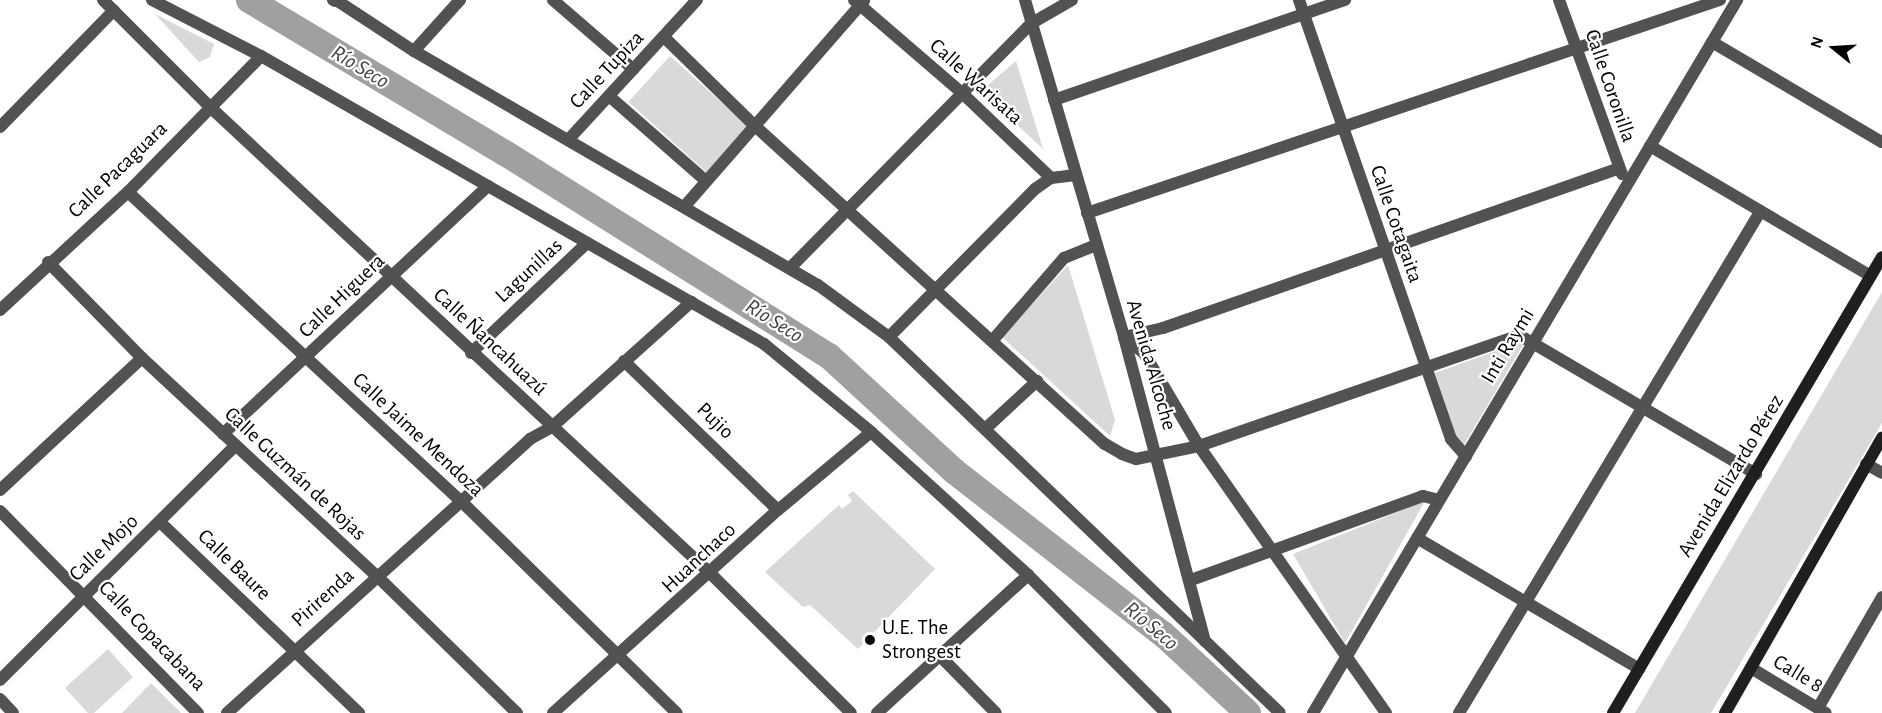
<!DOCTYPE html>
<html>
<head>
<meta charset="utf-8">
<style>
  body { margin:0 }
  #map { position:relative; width:1882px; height:713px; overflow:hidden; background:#fff; font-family:"Alegreya Sans",sans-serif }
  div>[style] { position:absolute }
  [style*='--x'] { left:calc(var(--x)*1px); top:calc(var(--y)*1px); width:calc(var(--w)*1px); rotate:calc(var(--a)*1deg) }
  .green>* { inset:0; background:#d9d9d9; transform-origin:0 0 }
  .river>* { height:26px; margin:-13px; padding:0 13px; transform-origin:13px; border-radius:13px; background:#a0a0a0 }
  .minor>* { height:12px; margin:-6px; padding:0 6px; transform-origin:6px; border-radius:6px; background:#525252 }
  .tertiary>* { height:12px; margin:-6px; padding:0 6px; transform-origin:6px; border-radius:6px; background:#525252 }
  .secondary>* { height:12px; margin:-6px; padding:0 6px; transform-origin:6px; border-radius:6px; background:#1f1f1f }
  .dots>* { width:16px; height:16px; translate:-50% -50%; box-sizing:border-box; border:3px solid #fff; border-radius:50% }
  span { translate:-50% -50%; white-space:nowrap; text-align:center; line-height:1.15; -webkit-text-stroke:4.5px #fff; paint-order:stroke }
  .street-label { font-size:21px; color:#000 }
  .poi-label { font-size:21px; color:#000 }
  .left { translate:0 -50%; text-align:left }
  .water-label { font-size:22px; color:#414141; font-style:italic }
  .north { position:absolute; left:1804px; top:18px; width:60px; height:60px; -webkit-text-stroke:4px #fff; paint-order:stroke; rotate:288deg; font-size:16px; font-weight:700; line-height:24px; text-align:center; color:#000 }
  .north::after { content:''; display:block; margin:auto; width:21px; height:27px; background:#000; clip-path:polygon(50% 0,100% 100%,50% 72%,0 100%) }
</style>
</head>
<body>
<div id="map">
  <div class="green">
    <i style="clip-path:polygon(155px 14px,214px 44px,210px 57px,199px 62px)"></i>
    <i style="left:670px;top:56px;width:105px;height:62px;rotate:42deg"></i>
    <i style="clip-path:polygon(1016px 61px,1043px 149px,981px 91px)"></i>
    <i style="clip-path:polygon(1068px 265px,1115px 420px,1110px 436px,1002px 337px)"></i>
    <i style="clip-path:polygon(1882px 292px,1882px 423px,1711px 713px,1635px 713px)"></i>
    <i style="clip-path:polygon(1526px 340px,1461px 450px,1435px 373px)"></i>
    <i style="clip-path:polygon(853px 491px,935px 569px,858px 649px,810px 605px,803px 607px,765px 572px,839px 505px,842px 509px,852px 501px,848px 495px)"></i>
    <i style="clip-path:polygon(1425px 501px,1345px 643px,1293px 554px)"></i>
    <i style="clip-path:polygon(108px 649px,133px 677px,94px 713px,88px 713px,65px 688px)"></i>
    <i style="clip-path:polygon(151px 683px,181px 713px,122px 713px)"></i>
  </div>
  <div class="river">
    <i style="--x:249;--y:0;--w:298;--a:30.9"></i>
    <i style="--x:505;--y:153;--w:382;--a:32.1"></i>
    <i style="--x:829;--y:356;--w:170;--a:42.6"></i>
    <i style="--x:954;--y:471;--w:265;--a:38"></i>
    <i style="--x:1163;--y:634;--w:116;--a:42.9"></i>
  </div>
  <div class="minor">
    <i style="--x:152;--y:0;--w:123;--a:27.2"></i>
    <i style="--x:261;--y:56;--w:580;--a:29.79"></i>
    <i style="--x:764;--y:344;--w:139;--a:39.4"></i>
    <i style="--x:871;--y:432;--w:212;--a:42.3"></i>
    <i style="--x:1028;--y:575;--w:195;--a:45"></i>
    <i style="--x:336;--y:0;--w:93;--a:33.2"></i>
    <i style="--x:414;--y:51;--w:69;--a:-48"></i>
    <i style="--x:553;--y:0;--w:106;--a:40.8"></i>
    <i style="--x:854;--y:0;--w:141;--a:40.7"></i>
    <i style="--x:961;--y:92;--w:124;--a:43.7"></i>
    <i style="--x:1051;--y:178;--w:25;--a:-7"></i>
    <i style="--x:1299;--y:0;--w:465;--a:70.9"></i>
    <i style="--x:1451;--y:439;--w:23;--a:49"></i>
    <i style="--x:1559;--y:0;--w:185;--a:70.1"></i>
    <i style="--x:664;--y:37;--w:126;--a:44.4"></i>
    <i style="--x:754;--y:125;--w:474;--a:42.3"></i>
    <i style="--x:1105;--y:444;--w:20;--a:30"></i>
    <i style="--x:1122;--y:454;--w:15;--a:20"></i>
    <i style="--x:1136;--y:459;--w:64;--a:-11.7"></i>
    <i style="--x:1199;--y:446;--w:339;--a:-19.1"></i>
    <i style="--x:1519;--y:335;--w:275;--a:30.4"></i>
    <i style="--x:1712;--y:42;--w:197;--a:30.5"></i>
    <i style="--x:609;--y:96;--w:129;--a:41.2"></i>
    <i style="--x:1054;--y:100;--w:308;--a:-19"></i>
    <i style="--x:0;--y:127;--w:163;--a:-45.7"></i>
    <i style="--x:569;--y:139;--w:189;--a:-47.4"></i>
    <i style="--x:1650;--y:146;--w:256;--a:30.5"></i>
    <i style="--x:128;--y:192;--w:456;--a:42.9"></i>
    <i style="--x:462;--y:502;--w:301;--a:44.5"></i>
    <i style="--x:684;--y:207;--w:274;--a:-48.9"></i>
    <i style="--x:1087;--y:213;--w:668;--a:-18.6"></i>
    <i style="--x:48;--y:262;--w:134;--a:45.6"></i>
    <i style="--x:142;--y:358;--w:321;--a:42.9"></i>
    <i style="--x:377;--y:576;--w:196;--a:44.4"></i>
    <i style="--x:790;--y:268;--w:344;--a:-45.4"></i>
    <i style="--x:1032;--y:23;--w:46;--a:-29.9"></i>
    <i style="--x:0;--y:310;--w:174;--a:-42.7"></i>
    <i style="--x:128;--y:192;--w:190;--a:-45.6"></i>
    <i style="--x:889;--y:337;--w:208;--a:-45.4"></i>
    <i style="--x:1035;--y:189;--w:19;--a:-35"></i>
    <i style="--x:1124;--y:337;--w:40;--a:-13"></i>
    <i style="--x:1163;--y:328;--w:481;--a:-19.3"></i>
    <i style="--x:1124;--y:337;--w:26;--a:39"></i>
    <i style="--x:1144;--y:353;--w:108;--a:59.4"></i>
    <i style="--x:1199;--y:446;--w:326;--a:55"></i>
    <i style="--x:992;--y:341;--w:110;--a:-49.1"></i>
    <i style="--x:1064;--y:258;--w:35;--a:-22"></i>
    <i style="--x:471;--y:353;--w:160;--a:-43.5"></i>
    <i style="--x:624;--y:361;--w:214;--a:44.1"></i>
    <i style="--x:985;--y:429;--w:71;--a:-42.7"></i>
    <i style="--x:223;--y:434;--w:363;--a:-43.1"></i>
    <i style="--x:1866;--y:464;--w:18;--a:29"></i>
    <i style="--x:0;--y:490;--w:194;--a:-42.9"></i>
    <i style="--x:0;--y:511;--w:283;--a:45.6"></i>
    <i style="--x:160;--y:522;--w:276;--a:43.8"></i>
    <i style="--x:1417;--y:538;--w:258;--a:30.5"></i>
    <i style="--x:1191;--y:580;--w:247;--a:-19.9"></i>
    <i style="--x:1423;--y:496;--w:16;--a:14"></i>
    <i style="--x:941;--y:657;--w:78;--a:45.5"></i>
    <i style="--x:1751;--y:668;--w:87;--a:31"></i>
    <i style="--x:0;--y:680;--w:332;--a:-44.9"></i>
    <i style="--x:0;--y:699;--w:19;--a:47"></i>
    <i style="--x:1818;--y:708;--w:128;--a:-60"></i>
    <i style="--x:227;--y:713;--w:409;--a:-42.1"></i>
    <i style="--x:530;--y:439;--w:26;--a:-29"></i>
    <i style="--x:553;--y:426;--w:186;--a:-41.9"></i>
    <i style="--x:553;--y:713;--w:303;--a:-42.1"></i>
    <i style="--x:778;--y:510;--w:121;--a:-40"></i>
    <i style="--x:877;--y:713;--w:205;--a:-42.4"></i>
    <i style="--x:1313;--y:713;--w:830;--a:-59.26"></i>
    <i style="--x:1459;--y:713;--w:584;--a:-59"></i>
  </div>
  <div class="tertiary">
    <i style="--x:103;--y:0;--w:150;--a:45"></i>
    <i style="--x:209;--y:106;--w:686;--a:42.99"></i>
    <i style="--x:711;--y:574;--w:197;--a:44.8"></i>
    <i style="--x:333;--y:0;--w:2;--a:27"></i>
    <i style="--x:1025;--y:0;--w:351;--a:73.6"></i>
    <i style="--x:1124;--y:337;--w:315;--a:75.1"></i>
    <i style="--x:414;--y:51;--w:467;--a:30.1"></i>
    <i style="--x:818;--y:285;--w:88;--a:36.2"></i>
    <i style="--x:889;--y:337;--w:542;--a:43.88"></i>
  </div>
  <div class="secondary">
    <i style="--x:1613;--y:713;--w:529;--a:-59.46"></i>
    <i style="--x:1725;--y:713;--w:317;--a:-60.3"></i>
  </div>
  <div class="dots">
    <i style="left:870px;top:640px;background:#000"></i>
  </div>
  <div class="street-label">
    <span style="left:607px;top:70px;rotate:-47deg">Calle Tupiza</span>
    <span style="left:976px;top:82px;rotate:42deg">Calle Warisata</span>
    <span style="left:1610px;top:86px;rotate:71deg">Calle Coronilla</span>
    <span style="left:118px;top:170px;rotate:-44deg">Calle Pacaguara</span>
    <span style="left:1396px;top:224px;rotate:71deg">Calle Cotagaita</span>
    <span style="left:529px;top:271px;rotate:-43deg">Lagunillas</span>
    <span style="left:342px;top:296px;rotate:-44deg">Calle Higuera</span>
    <span style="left:490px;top:342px;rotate:43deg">Calle Ñancahuazú</span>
    <span style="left:1508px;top:346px;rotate:-59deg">Inti Raymi</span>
    <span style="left:1151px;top:365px;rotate:74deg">Avenida Alcoche</span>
    <span style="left:715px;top:421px;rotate:44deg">Pujio</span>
    <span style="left:418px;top:435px;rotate:43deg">Calle Jaime Mendoza</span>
    <span style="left:295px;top:474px;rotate:43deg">Calle Guzmán de Rojas</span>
    <span style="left:1731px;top:476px;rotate:-59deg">Avenida Elizardo Pérez</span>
    <span style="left:104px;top:548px;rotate:-44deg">Calle Mojo</span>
    <span style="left:699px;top:558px;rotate:-43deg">Huanchaco</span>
    <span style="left:234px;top:565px;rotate:44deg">Calle Baure</span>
    <span style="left:323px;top:598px;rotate:-42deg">Pirirenda</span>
    <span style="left:152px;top:636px;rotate:46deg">Calle Copacabana</span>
    <span style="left:1798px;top:674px;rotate:31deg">Calle 8</span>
  </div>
  <div class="poi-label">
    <span class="left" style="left:882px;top:640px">U.E. The<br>Strongest</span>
  </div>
  <div class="water-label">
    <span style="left:360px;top:67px;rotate:31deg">Río Seco</span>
    <span style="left:774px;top:321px;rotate:32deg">Río Seco</span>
    <span style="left:1151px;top:626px;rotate:40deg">Río Seco</span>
  </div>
  <div class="north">N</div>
</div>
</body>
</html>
